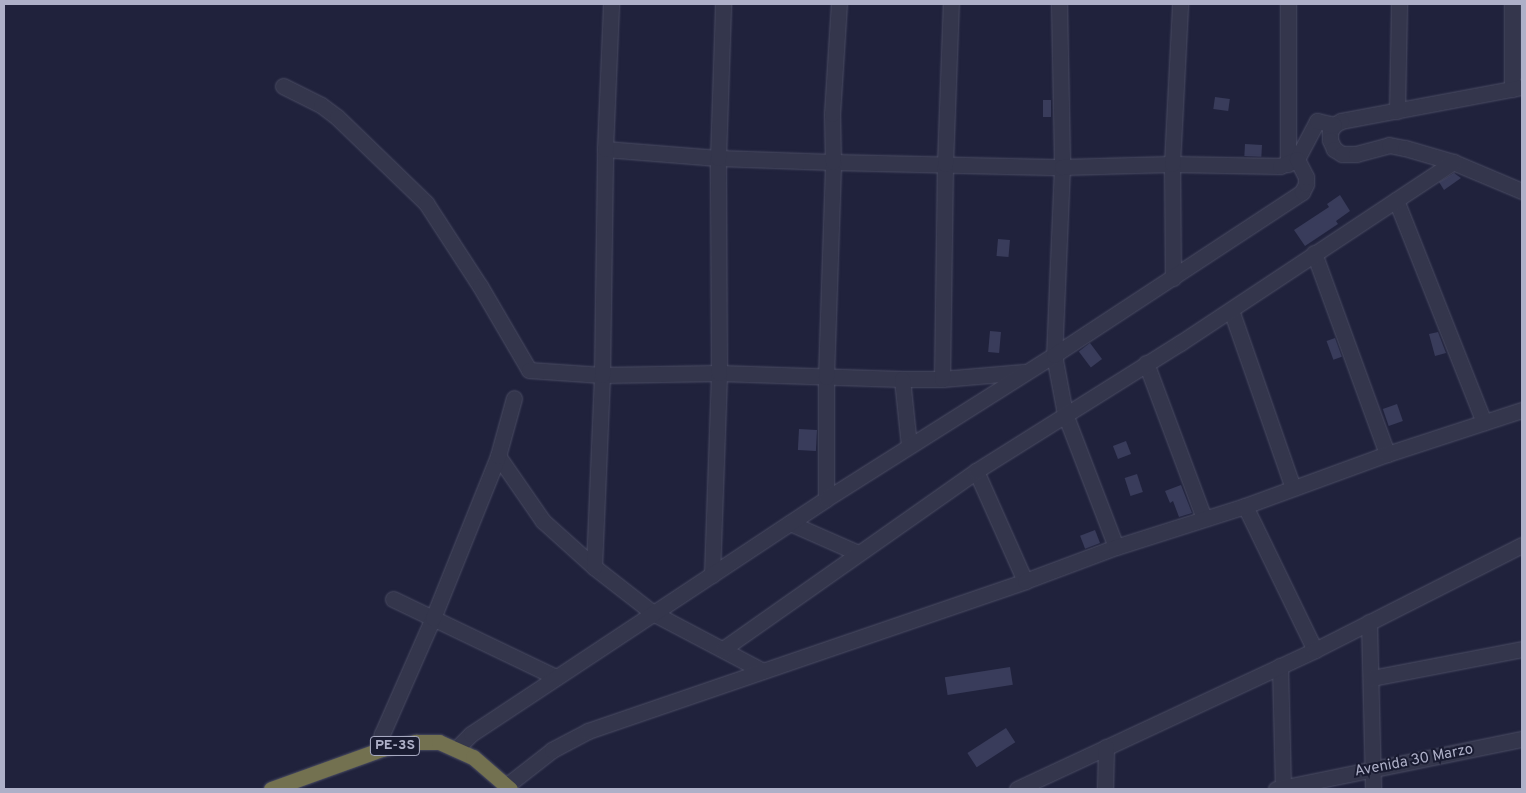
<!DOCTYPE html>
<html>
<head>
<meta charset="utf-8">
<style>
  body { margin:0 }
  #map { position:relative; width:1526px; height:793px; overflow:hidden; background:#20223c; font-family:Overpass,sans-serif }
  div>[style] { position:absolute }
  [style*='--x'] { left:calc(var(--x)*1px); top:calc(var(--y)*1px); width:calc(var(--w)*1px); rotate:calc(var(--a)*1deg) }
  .building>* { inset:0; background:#393c5b; transform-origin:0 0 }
  .roads { filter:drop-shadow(0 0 1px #4b4d64) drop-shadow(0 0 1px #4b4d64) }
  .minor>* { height:15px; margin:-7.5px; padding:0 7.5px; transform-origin:7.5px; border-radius:7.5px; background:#34364c }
  .highway>* { height:15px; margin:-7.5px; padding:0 7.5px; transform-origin:7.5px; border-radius:7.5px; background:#737150 }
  span { translate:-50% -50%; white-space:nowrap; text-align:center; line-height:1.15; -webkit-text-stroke:4px #191b31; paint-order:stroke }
  .shield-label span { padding:1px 4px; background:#191b31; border:1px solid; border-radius:4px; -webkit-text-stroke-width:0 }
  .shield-label { font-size:14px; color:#aeb0c8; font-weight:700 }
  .street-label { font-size:15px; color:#aeb0c8 }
  .frame { position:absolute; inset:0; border:5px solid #aeb0c8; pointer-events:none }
</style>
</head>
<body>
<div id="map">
  <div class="building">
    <i style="left:1215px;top:97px;width:15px;height:12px;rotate:8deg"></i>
    <i style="left:1043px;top:100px;width:8px;height:17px"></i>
    <i style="left:1245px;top:144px;width:17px;height:12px;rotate:3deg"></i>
    <i style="clip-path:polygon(1454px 173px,1461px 178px,1444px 190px,1439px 182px)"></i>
    <i style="clip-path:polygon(1340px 195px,1350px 211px,1336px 221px,1338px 224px,1305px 246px,1294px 230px,1329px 207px,1327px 204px)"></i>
    <i style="left:998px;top:239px;width:12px;height:17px;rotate:5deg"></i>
    <i style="left:990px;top:331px;width:11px;height:21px;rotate:5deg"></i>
    <i style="clip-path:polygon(1438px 332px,1446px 353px,1435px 356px,1429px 334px)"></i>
    <i style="left:1335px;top:338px;width:20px;height:9px;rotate:70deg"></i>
    <i style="left:1090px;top:343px;width:20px;height:14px;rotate:53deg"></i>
    <i style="left:1397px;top:404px;width:18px;height:15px;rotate:71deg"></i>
    <i style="left:799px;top:429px;width:18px;height:21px;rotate:3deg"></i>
    <i style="left:1126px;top:441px;width:14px;height:14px;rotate:69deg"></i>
    <i style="left:1137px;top:474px;width:19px;height:13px;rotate:72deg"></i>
    <i style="clip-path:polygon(1181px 485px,1192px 513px,1179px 517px,1173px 501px,1170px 503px,1165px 491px)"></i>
    <i style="left:1095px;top:530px;width:14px;height:16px;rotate:69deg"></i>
    <i style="left:1010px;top:667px;width:18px;height:66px;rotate:81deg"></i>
    <i style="left:1006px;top:728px;width:17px;height:46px;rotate:57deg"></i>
  </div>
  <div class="roads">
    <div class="minor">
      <i style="--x:1059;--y:4;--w:163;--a:88.9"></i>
      <i style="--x:1062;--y:167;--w:188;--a:92.4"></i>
      <i style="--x:1054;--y:355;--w:60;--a:79.4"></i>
      <i style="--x:1065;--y:414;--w:142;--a:69"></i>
      <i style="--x:1288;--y:4;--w:160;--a:90"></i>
      <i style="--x:1512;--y:4;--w:85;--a:90"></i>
      <i style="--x:283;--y:86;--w:42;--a:26.6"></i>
      <i style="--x:321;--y:105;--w:20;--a:37"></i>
      <i style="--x:337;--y:117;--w:124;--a:44"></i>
      <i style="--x:426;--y:203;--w:99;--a:57"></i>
      <i style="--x:480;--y:286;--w:97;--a:59.7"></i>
      <i style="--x:529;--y:370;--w:73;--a:3.9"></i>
      <i style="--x:602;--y:375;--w:117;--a:-1"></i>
      <i style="--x:719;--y:373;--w:183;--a:1.9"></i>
      <i style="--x:902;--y:379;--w:40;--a:0"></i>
      <i style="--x:942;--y:379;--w:82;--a:-4.9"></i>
      <i style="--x:1522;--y:87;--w:184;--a:169.4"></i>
      <i style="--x:1341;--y:121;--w:8;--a:150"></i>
      <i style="--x:1334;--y:125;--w:8;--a:120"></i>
      <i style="--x:1330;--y:132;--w:8;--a:90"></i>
      <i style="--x:1330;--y:140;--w:10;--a:66"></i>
      <i style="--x:1334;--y:149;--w:9;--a:32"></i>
      <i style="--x:1342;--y:154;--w:14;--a:0"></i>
      <i style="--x:1356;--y:154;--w:34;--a:-15"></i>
      <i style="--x:1389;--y:145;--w:16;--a:11"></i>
      <i style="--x:1405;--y:148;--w:50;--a:16.3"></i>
      <i style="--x:1453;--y:162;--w:75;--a:22.8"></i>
      <i style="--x:1397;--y:111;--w:107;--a:-88.9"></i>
      <i style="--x:605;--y:149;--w:113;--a:4.6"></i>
      <i style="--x:718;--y:158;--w:115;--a:2"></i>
      <i style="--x:833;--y:162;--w:229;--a:1.3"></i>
      <i style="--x:1062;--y:167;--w:110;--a:-1.6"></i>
      <i style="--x:1172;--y:164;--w:108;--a:1.1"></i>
      <i style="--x:1280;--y:166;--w:18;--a:-22"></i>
      <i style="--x:1297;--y:159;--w:43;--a:-62.2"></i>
      <i style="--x:1317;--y:121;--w:17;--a:13"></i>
      <i style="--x:1396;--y:200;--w:239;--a:68.4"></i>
      <i style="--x:1314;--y:253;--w:214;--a:70"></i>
      <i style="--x:1173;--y:278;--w:114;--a:-90.5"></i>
      <i style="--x:1172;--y:164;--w:160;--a:-87.1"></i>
      <i style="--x:1231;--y:310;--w:188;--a:70.8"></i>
      <i style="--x:1146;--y:363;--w:165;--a:69.5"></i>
      <i style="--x:902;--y:379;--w:67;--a:84"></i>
      <i style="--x:942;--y:379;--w:215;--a:-89.2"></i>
      <i style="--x:945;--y:164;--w:160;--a:-87.9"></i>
      <i style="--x:498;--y:456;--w:79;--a:55.3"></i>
      <i style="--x:543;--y:521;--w:69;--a:42"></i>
      <i style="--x:594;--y:567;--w:75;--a:37.9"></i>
      <i style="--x:653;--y:613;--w:124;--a:27.8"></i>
      <i style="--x:976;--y:471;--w:120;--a:66"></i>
      <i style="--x:826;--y:499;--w:122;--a:-90"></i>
      <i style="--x:826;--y:377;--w:215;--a:-88.1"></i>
      <i style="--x:833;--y:162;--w:48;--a:-91.2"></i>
      <i style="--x:832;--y:114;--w:110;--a:-86.4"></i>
      <i style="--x:1245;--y:506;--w:160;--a:64.1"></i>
      <i style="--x:790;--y:523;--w:74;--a:23.8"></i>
      <i style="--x:594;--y:567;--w:192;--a:-87.6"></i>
      <i style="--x:602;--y:375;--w:226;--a:-89.2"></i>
      <i style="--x:605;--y:149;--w:145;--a:-87.6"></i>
      <i style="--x:712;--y:575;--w:202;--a:-88"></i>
      <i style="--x:719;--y:373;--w:215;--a:-90.3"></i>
      <i style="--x:718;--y:158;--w:154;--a:-88.1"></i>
      <i style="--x:393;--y:599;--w:181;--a:25.6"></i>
      <i style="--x:1369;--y:622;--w:167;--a:88.6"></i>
      <i style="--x:723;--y:649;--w:309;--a:-35.1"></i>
      <i style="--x:976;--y:471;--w:241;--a:-32.1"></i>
      <i style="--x:1180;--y:343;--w:328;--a:-33.5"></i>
      <i style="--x:1280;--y:666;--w:122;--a:88.6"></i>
      <i style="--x:1372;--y:678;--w:153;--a:-10.9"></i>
      <i style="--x:456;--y:749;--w:21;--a:-45"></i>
      <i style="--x:471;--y:734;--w:426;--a:-33.5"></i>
      <i style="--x:826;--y:499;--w:270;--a:-32.3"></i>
      <i style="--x:1054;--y:355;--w:297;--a:-33.3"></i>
      <i style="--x:1302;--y:192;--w:9;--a:-63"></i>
      <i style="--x:1306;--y:184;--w:7;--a:-90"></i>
      <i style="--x:1306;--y:177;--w:20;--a:-117"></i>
      <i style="--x:377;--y:751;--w:18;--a:-74"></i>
      <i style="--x:382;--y:734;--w:127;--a:-66.3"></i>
      <i style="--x:433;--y:618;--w:175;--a:-68.1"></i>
      <i style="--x:498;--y:456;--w:60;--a:-74.6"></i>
      <i style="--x:506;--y:786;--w:58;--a:-38"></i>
      <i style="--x:552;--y:750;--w:41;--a:-27.8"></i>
      <i style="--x:588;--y:731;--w:462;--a:-18.9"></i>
      <i style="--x:1025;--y:581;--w:97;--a:-20.5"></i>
      <i style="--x:1116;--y:547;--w:135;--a:-17.6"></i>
      <i style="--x:1245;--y:506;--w:151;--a:-20.1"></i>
      <i style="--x:1387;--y:454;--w:142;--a:-18.1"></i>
      <i style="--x:1017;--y:789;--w:329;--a:-25"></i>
      <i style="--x:1315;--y:650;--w:232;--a:-26.9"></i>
      <i style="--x:1105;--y:789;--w:42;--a:-88.6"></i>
      <i style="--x:1276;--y:789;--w:251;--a:-11.5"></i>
    </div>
    <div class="highway">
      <i style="--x:271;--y:789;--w:118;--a:-19.8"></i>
      <i style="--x:382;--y:749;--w:35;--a:-12"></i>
      <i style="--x:416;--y:742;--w:23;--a:0"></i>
      <i style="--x:439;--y:742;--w:37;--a:24"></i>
      <i style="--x:473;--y:757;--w:49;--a:40.9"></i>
    </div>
  </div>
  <div class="shield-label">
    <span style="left:395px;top:746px">PE-3S</span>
  </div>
  <div class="street-label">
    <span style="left:1414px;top:761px;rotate:-11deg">Avenida 30 Marzo</span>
  </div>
  <div class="frame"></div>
</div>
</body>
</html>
